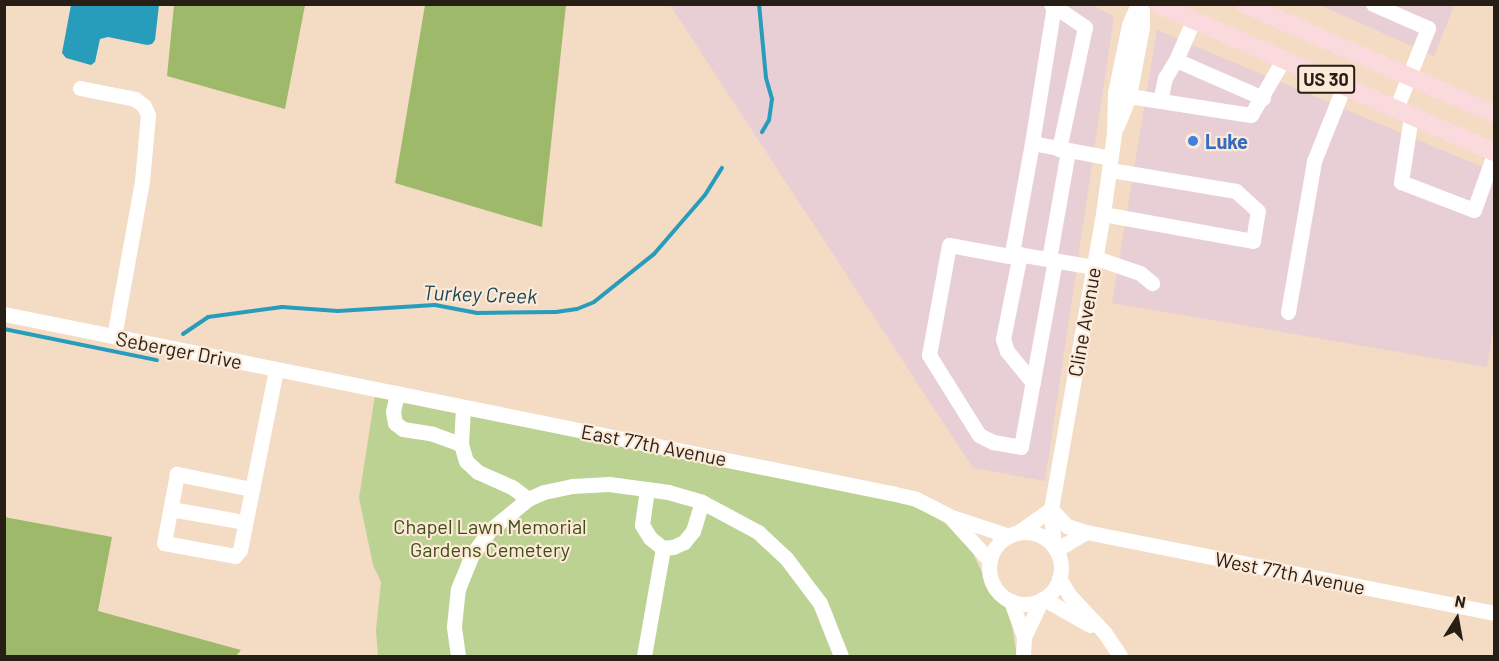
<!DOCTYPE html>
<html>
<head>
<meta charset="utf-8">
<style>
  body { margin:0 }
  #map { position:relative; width:1499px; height:661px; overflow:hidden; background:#f3dbc4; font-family:Barlow,sans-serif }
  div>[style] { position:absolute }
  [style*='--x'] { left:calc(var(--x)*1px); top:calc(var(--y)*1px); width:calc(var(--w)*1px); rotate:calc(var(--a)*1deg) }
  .commercial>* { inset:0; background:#e8ced5 }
  .green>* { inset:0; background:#bcd292 }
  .forest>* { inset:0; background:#9fb96a }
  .water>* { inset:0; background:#279dbb }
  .stream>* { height:4px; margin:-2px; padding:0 2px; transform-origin:2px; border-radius:2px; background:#279dbb }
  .minor>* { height:15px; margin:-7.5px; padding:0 7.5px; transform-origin:7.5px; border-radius:7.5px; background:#fff }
  .minor>.ring { margin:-7.5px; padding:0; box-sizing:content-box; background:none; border:15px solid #fff; border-radius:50% }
  .major>* { height:18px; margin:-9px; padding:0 9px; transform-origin:9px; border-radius:9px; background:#fbdadd }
  .dots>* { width:16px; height:16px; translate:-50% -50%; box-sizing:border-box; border:3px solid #fce9d7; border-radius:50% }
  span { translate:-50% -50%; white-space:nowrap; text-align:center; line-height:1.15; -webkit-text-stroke:4.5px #fce9d7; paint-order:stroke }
  .shield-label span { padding:2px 4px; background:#fce9d7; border:2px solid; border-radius:4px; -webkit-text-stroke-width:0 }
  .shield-label { font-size:18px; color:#271e16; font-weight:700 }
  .shop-label { font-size:20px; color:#366cbe; font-weight:700 }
  .left { translate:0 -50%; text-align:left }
  .street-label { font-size:20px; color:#271e16 }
  .park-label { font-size:20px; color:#3e4e15 }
  .water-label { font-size:21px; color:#184755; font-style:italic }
  .frame { position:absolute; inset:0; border:6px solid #271e16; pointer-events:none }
  .north { position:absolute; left:1427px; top:589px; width:60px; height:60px; -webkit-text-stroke:4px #fce9d7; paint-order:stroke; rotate:11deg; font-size:16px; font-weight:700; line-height:24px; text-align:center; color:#271e16 }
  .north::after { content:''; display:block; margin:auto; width:21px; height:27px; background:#271e16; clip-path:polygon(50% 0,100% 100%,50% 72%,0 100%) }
</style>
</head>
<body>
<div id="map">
  <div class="commercial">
    <i style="clip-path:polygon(1089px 4px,1114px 16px,1045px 481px,973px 468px,670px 5px)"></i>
    <i style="clip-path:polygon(1320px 5px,1454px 5px,1434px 56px)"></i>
    <i style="clip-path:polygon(1157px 30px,1494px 172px,1494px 325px,1487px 367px,1112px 303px)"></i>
  </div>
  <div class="green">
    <i style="clip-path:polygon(375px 395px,916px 505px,950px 526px,970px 547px,987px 583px,1004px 603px,1012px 626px,1017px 656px,378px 656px,376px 630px,381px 582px,373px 565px,359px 498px)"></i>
  </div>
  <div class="forest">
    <i style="clip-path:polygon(174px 5px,305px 5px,285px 109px,167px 76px)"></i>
    <i style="clip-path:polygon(425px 5px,566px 5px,542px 227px,395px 183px)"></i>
    <i style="clip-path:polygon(4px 517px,112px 537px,98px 611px,241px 650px,236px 656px,5px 656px)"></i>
  </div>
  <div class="water">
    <i style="clip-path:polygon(71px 5px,159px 5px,155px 40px,152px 44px,147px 45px,108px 37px,100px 39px,95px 62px,91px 65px,66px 58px,62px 53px)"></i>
  </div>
  <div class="stream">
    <i style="--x:759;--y:4;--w:74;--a:84.6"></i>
    <i style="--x:766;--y:78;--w:22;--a:74"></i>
    <i style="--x:772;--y:99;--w:21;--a:98"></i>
    <i style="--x:769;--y:120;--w:14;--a:120"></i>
    <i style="--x:4;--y:329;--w:156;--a:11.5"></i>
    <i style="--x:183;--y:334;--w:30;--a:-34"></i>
    <i style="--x:208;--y:317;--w:75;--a:-7.7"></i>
    <i style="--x:282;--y:307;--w:56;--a:4.1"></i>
    <i style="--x:338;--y:311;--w:97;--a:-3.5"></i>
    <i style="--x:435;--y:305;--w:43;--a:10.8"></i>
    <i style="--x:477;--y:313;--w:79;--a:-0.7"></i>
    <i style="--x:556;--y:312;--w:21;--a:-8"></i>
    <i style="--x:577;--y:309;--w:18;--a:-22"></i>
    <i style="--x:594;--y:302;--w:77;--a:-38.7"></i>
    <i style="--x:654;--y:254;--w:78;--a:-49.2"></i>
    <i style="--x:705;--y:195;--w:32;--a:-58"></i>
  </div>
  <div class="minor">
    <i style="--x:1051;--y:4;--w:41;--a:34.1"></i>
    <i style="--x:1085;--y:27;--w:125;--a:102"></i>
    <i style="--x:1373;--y:4;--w:60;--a:23.6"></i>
    <i style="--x:1428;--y:28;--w:87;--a:111.6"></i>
    <i style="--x:1176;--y:60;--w:95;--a:23.6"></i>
    <i style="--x:80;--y:88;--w:56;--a:11.3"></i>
    <i style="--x:135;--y:99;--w:11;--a:38"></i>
    <i style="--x:144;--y:106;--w:10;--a:66"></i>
    <i style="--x:148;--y:115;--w:66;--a:95.2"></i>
    <i style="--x:142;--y:181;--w:158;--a:100.2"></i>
    <i style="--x:1129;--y:96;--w:123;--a:8.9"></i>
    <i style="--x:1251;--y:115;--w:64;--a:-59.8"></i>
    <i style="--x:1160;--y:101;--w:24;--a:-78"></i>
    <i style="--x:1165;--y:78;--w:21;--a:-59"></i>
    <i style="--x:1176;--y:60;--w:43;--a:-66.4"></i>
    <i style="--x:1411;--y:116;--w:67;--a:98.6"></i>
    <i style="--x:1401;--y:182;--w:78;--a:21"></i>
    <i style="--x:1474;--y:210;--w:59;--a:-70.3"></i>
    <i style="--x:1117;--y:126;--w:32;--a:-68"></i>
    <i style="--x:1129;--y:96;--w:70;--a:-79.3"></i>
    <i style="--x:1142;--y:27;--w:23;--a:-90"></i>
    <i style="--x:1032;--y:143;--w:139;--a:-80.9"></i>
    <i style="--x:1103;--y:214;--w:152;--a:10.2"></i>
    <i style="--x:1253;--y:241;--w:30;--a:-81"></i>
    <i style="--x:1258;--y:211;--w:30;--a:-138"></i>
    <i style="--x:1236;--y:191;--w:128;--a:-170.5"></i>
    <i style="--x:1012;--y:253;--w:4;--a:135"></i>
    <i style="--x:1009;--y:256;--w:61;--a:-169.6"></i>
    <i style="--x:949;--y:245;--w:112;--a:100.3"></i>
    <i style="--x:929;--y:355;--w:94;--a:58"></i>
    <i style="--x:979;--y:435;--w:16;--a:27"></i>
    <i style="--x:993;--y:442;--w:28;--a:10"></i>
    <i style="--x:1021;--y:447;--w:190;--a:-79.7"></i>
    <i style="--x:1020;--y:254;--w:87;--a:101.3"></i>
    <i style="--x:1003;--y:339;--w:13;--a:72"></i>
    <i style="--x:1007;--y:351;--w:41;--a:50.9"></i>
    <i style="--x:1096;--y:258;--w:46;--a:18.8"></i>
    <i style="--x:1140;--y:273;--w:16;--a:40"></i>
    <i style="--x:1049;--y:259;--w:110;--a:-80"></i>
    <i style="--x:1094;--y:267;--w:83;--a:-170.3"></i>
    <i style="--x:1012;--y:253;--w:112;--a:-79.7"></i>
    <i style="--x:1032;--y:143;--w:80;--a:10.8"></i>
    <i style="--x:1288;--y:312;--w:153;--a:-80.2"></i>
    <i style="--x:1314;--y:161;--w:81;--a:-68.2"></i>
    <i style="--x:4;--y:314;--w:905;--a:11.41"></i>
    <i style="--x:891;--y:493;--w:26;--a:13"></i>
    <i style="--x:916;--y:499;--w:37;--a:27"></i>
    <i style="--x:949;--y:516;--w:63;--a:18.4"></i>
    <i style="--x:397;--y:393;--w:19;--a:102"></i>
    <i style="--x:393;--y:412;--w:11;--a:80"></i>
    <i style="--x:395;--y:423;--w:10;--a:37"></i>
    <i style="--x:403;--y:429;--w:30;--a:9"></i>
    <i style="--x:433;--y:434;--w:30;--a:20"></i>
    <i style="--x:463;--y:407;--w:37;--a:93"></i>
    <i style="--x:461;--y:444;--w:18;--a:74"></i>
    <i style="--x:466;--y:461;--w:16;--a:43"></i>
    <i style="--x:478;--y:472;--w:37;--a:24"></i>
    <i style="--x:512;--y:487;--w:20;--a:37"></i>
    <i style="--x:251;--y:489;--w:76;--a:-168.5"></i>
    <i style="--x:177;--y:474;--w:70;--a:100.7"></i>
    <i style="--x:164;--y:543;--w:72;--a:10.4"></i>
    <i style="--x:235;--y:556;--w:8;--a:-50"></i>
    <i style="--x:240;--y:550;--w:184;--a:-78.7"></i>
    <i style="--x:647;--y:489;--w:36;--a:98"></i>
    <i style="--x:642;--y:525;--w:15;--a:58"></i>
    <i style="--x:650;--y:538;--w:16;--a:38"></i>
    <i style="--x:663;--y:548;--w:10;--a:-6"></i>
    <i style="--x:673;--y:547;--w:12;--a:-24"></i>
    <i style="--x:684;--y:542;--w:14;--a:-51"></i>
    <i style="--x:693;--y:531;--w:30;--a:-73"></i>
    <i style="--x:171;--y:509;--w:75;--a:10"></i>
    <i style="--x:1051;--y:509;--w:23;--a:47"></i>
    <i style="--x:1067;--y:526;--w:20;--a:18"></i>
    <i style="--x:1086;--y:532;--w:416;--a:11.2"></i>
    <i style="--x:951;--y:518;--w:58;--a:47.8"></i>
    <i class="ring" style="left:989px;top:532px;width:57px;height:57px"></i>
    <i style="--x:1017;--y:533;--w:42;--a:-35.2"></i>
    <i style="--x:1054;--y:547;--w:38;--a:-95"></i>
    <i style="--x:1051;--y:509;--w:300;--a:-80"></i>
    <i style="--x:1103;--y:214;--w:81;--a:-82.2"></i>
    <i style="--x:1114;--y:134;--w:41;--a:-88.6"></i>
    <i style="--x:1115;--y:93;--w:69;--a:-78.4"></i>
    <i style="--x:1129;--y:25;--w:23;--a:-67"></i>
    <i style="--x:1056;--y:550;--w:35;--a:-31"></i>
    <i style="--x:1059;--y:578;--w:21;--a:59"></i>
    <i style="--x:1070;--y:596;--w:50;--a:46.6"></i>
    <i style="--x:1104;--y:632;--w:29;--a:56"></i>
    <i style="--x:1044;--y:599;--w:53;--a:29.5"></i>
    <i style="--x:1011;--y:601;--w:38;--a:70"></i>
    <i style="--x:1024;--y:637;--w:19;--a:93"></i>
    <i style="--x:1024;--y:637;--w:42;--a:-64.7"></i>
    <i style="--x:458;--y:656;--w:30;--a:-98"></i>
    <i style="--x:454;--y:626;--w:37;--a:-84"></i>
    <i style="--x:458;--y:589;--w:35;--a:-68"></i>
    <i style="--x:471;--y:556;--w:32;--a:-54"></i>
    <i style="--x:490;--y:530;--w:49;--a:-39.2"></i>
    <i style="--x:528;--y:499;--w:17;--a:-24"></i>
    <i style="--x:544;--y:492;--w:29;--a:-12"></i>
    <i style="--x:572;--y:486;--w:37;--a:-3"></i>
    <i style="--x:609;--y:484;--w:60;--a:7.7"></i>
    <i style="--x:668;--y:492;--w:35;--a:16"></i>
    <i style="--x:702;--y:502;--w:64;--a:28.2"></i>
    <i style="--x:758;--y:532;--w:38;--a:43"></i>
    <i style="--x:786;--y:558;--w:56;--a:52.9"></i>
    <i style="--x:820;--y:603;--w:57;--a:68.4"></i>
    <i style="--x:644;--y:656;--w:110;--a:-80"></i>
  </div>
  <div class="major">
    <i style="--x:1157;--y:4;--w:368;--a:23.7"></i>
    <i style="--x:1244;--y:4;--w:273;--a:23.7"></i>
  </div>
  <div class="dots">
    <i style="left:1193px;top:141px;background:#3f7fe0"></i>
  </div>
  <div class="shield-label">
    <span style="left:1326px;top:79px">US 30</span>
  </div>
  <div class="shop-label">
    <span class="left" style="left:1205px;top:141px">Luke</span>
  </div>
  <div class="street-label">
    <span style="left:1084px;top:322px;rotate:-80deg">Cline Avenue</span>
    <span style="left:179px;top:350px;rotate:11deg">Seberger Drive</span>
    <span style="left:654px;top:445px;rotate:11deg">East 77th Avenue</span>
    <span style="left:1290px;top:573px;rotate:11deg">West 77th Avenue</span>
  </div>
  <div class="park-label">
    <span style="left:490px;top:538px">Chapel Lawn Memorial<br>Gardens Cemetery</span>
  </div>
  <div class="water-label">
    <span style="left:480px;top:294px;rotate:2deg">Turkey Creek</span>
  </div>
  <div class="frame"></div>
  <div class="north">N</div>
</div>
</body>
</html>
